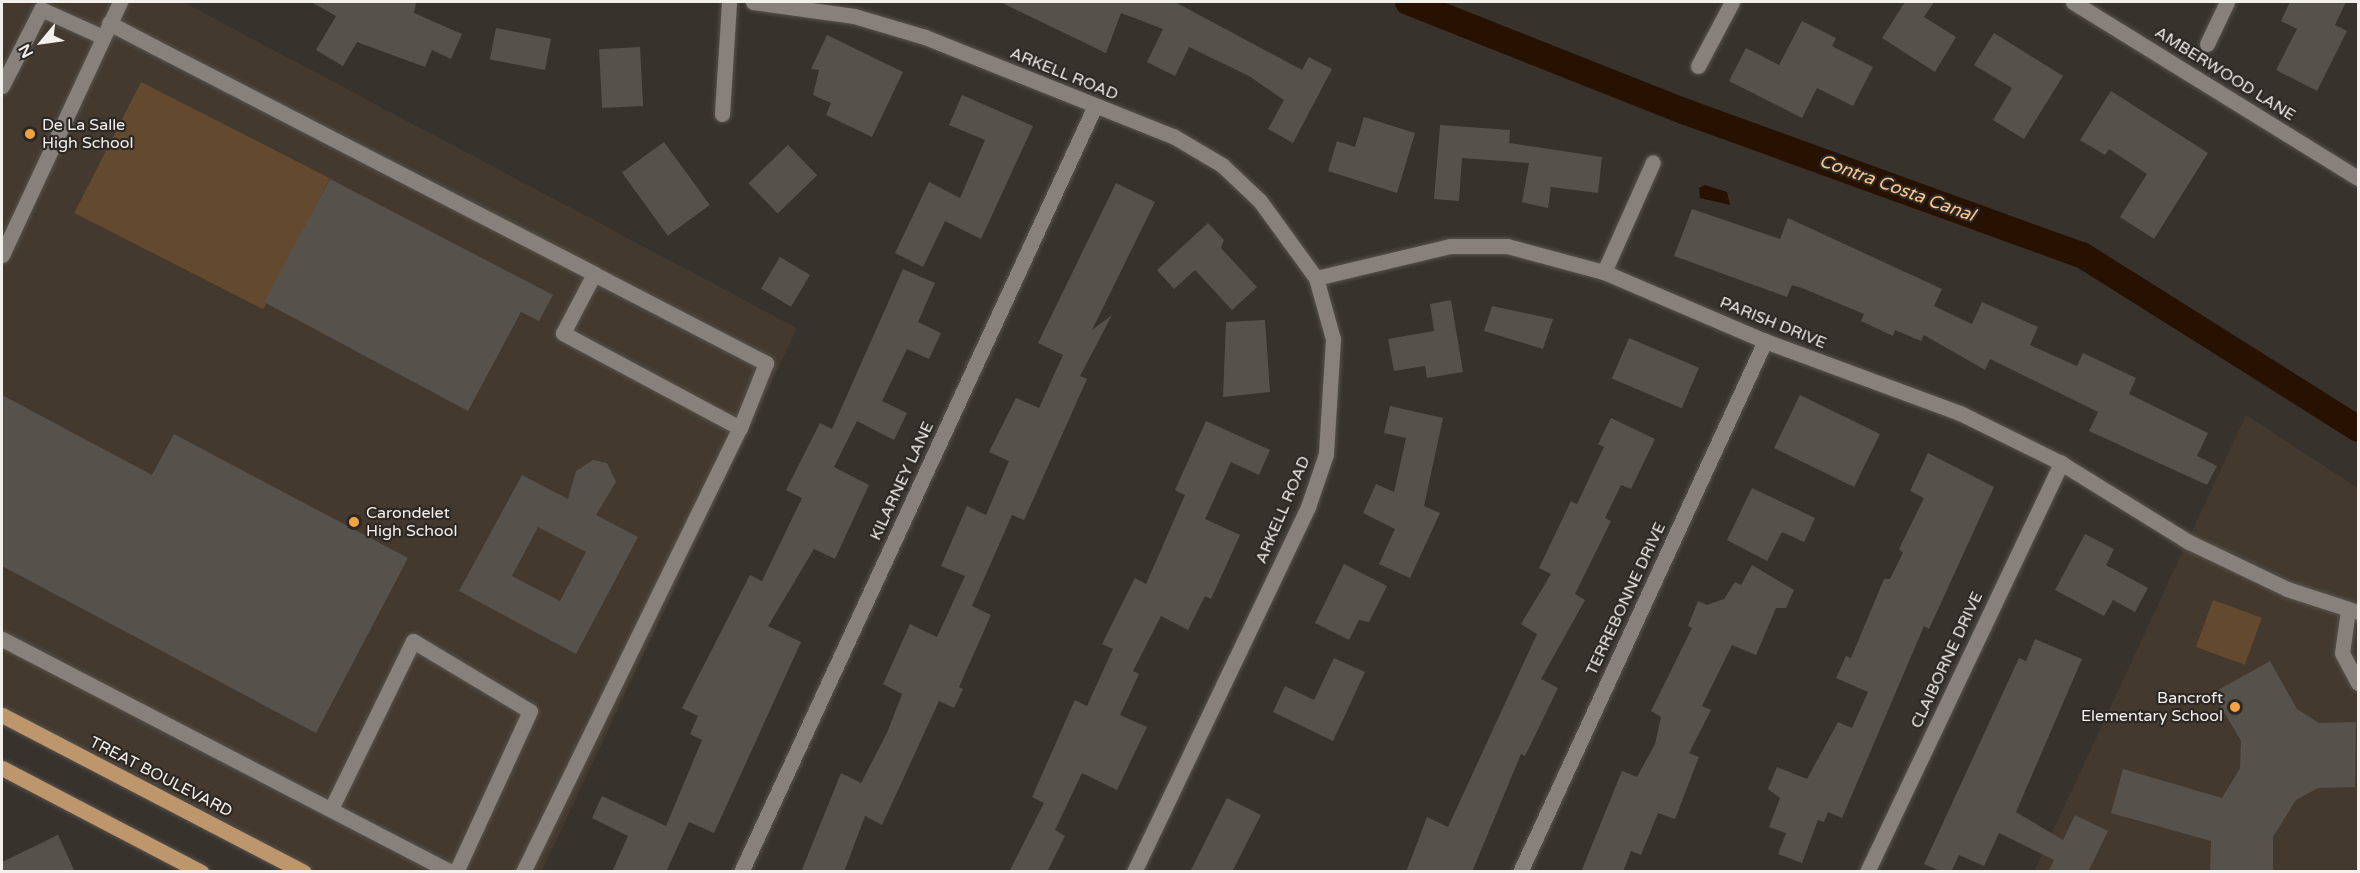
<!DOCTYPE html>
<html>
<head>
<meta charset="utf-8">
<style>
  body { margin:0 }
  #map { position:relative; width:2360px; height:873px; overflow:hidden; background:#38322d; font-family:"Varela Round",sans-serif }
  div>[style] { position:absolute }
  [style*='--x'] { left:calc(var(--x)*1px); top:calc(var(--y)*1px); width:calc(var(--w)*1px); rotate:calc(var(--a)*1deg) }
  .built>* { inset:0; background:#43392f }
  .green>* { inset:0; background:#634a2f; transform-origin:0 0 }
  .water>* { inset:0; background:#271100 }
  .canal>* { height:26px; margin:-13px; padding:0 13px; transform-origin:13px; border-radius:13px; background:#271100 }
  .building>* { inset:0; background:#57514c; transform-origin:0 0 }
  .roads { filter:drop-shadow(0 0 2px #56524d) drop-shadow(0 0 2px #56524d) }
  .minor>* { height:15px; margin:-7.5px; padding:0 7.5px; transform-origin:7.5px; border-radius:7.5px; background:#88817b }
  .major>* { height:15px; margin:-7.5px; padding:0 7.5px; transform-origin:7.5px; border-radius:7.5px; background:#be966b }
  .dots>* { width:16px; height:16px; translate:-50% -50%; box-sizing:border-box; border:3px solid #2d2823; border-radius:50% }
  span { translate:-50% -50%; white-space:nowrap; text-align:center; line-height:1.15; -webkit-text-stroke:4.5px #2d2823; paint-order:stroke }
  .street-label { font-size:16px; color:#f3f0ec }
  .poi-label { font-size:16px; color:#f3f0ec }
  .left { translate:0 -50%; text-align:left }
  .right { translate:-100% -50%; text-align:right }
  .water-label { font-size:18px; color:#fec78d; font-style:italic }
  .frame { position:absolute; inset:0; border:3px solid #f3f0ec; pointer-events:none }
  .north { position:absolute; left:12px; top:12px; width:60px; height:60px; -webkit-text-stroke:4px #2d2823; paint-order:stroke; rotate:241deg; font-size:16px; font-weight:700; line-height:24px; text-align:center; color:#f3f0ec }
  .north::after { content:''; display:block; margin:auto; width:21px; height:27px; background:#f3f0ec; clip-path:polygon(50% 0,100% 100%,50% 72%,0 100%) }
</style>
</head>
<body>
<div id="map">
  <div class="built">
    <i style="clip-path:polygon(2px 2px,183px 2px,797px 328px,542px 871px,304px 871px,2px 715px)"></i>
    <i style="clip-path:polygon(2246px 415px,2358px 488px,2358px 871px,2034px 872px)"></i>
  </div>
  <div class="green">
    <i style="left:141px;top:82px;width:212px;height:147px;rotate:27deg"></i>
    <i style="left:2213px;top:600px;width:52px;height:50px;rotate:20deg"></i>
  </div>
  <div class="water">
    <i style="clip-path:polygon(1705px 185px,1727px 192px,1730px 205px,1700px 198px,1699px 188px)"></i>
  </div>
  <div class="canal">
    <i style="--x:1408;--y:2;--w:299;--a:21.6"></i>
    <i style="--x:1686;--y:112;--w:421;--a:19.9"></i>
    <i style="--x:2082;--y:255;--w:326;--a:32.2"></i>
  </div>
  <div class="building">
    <i style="clip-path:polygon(311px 2px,416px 2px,414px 13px,462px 34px,451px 59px,432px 50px,425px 67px,357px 42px,343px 66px,316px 50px,336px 16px)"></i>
    <i style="clip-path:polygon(1000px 2px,1175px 2px,1302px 70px,1309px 57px,1332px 69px,1293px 143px,1268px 129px,1284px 100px,1249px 76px,1189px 47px,1175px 76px,1147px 62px,1163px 29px,1121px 13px,1106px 53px)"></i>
    <i style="clip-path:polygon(1905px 2px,1934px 2px,1924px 17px,1956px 37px,1935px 72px,1882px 38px)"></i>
    <i style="clip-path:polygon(2290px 2px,2346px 2px,2335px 25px,2347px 31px,2317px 91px,2276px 70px,2297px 29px,2281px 21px)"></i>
    <i style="clip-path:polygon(1802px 21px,1836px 38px,1832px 46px,1873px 67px,1853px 106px,1817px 88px,1802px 118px,1729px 81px,1746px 48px,1779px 65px)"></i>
    <i style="left:496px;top:28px;width:56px;height:32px;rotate:11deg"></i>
    <i style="clip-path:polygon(1994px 33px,2063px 76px,2024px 139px,1993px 120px,2012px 88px,1974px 65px)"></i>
    <i style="clip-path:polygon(827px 35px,903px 72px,872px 137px,826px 115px,831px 103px,813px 95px,819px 70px,811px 69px)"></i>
    <i style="left:640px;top:47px;width:59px;height:41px;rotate:87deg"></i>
    <i style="clip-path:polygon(2111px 91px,2208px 153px,2154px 239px,2120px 217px,2147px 174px,2109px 149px,2105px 155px,2080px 140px)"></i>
    <i style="clip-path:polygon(962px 95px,1033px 126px,981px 239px,945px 221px,923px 267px,895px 253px,929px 182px,960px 198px,985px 140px,949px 125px)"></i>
    <i style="clip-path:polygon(1364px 117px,1415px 133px,1397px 193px,1328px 171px,1337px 141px,1355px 147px)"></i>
    <i style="clip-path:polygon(1440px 125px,1510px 130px,1509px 143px,1602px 157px,1598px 193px,1551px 187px,1548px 208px,1522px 202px,1529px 163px,1462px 158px,1459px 201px,1434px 199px)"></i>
    <i style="left:664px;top:142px;width:78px;height:52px;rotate:54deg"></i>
    <i style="left:788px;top:145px;width:42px;height:55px;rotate:46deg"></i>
    <i style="clip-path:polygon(330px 179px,553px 295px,539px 321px,521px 312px,468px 411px,264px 302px)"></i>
    <i style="clip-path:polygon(1116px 183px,1155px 202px,1092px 330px,1112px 315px,1080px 376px,1087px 379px,1024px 520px,1012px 515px,972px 606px,991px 615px,959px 687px,963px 689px,954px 708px,939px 701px,882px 825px,865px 816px,844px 872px,801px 872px,841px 773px,861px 783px,887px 733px,902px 694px,883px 684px,910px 624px,937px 637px,965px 576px,941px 566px,967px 506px,986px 515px,1009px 461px,989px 452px,1016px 398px,1039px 408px,1063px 355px,1038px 343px)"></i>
    <i style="clip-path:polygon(1692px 209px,1780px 239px,1788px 218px,1942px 289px,1934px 306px,1972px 324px,1982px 302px,2038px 327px,2030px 345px,2077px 366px,2083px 353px,2136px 378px,2129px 394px,2208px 433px,2197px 456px,2217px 466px,2207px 485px,2089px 431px,2098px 412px,1990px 359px,1985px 370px,1924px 335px,1921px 341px,1895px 330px,1893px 336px,1861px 321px,1864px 314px,1802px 288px,1792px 285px,1787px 297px,1674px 256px)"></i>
    <i style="clip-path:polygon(1208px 223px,1224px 240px,1221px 248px,1257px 287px,1232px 310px,1195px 270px,1174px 289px,1157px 270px)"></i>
    <i style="left:780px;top:257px;width:35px;height:37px;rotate:31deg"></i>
    <i style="clip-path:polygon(903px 269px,935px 283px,918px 322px,941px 333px,929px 359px,907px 349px,882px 401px,907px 413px,894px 440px,857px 421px,834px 467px,869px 485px,835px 559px,814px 549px,768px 626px,801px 642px,714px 833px,689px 822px,666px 872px,612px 872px,628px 836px,592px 818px,602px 796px,666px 826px,702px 740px,690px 734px,698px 716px,682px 708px,750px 575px,762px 581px,802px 498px,786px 490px,820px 423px,832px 429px)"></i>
    <i style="clip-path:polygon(1451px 300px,1463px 372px,1427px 378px,1425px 366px,1394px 371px,1388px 339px,1434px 331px,1430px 304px)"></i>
    <i style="clip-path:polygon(1492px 306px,1553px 319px,1543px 349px,1484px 331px)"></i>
    <i style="clip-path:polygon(1265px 320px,1270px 392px,1223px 397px,1226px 322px)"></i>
    <i style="left:1629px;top:338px;width:76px;height:44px;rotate:23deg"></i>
    <i style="clip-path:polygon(2px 395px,152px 475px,174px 434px,408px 558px,316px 733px,2px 566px)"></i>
    <i style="left:1800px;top:395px;width:89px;height:59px;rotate:26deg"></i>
    <i style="clip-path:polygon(1390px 406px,1443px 418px,1424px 506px,1440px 513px,1410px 578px,1379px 564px,1395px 529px,1363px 513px,1376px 484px,1394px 492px,1406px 438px,1384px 433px)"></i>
    <i style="clip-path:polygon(1611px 418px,1655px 439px,1631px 489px,1621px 485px,1605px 518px,1611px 521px,1575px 594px,1585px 600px,1541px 679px,1558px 688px,1525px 756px,1521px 754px,1472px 872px,1406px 872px,1427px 817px,1448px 827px,1537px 634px,1521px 624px,1551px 574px,1539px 568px,1571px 501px,1577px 504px,1604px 447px,1598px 444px)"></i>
    <i style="clip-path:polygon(1206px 421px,1270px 450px,1259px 475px,1231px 462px,1205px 519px,1240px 535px,1211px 599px,1205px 596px,1188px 630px,1161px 616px,1133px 671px,1139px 674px,1120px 715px,1147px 727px,1117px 790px,1082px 773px,1055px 830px,1065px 836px,1047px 872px,1009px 872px,1044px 803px,1032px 797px,1066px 720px,1075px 700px,1087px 706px,1113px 649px,1102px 644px,1135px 578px,1146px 584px,1185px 495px,1175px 490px)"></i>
    <i style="clip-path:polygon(1928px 453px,1994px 487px,1929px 629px,1924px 626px,1842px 818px,1828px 812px,1824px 822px,1818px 820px,1802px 863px,1778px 854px,1786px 833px,1769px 827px,1780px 798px,1768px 789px,1777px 767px,1807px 779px,1838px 722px,1852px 728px,1868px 692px,1836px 678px,1846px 656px,1851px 658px,1884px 579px,1890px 579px,1903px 553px,1899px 549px,1924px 498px,1910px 491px)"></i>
    <i style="clip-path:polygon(evenodd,593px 460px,607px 463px,616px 482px,596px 515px,638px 537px,576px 654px,459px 591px,522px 475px,568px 499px,576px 471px,593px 460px,538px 527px,586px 552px,560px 601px,512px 576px,538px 527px)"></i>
    <i style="clip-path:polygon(1752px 488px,1815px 518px,1804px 542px,1782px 532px,1767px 561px,1727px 540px)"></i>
    <i style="clip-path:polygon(2085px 534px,2114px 549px,2106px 565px,2148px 588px,2135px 612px,2113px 600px,2104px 616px,2055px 590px)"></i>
    <i style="clip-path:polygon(1344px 564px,1387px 586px,1369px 622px,1359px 620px,1349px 640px,1315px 623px)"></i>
    <i style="clip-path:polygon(1752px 565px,1794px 590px,1786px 608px,1776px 608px,1756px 655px,1732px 645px,1702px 706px,1711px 710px,1689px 753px,1699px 757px,1675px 819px,1658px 813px,1641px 855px,1631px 851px,1623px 872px,1581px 872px,1622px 771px,1637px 777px,1655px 744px,1661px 717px,1651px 711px,1692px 628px,1688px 626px,1698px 601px,1707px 605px,1724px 599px,1735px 582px,1741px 585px)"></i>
    <i style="clip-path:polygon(2035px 639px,2082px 659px,2016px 812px,2063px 840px,2075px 815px,2108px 831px,2088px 872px,2048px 872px,2054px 860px,1999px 833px,1984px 866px,1959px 855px,1951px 872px,1942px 872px,1924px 864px,2019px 658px,2026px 661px)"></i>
    <i style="clip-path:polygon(1334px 658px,1365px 672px,1333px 741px,1273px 712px,1285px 686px,1314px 700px)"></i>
    <i style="clip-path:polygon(2270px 661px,2297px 709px,2319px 723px,2356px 722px,2355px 787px,2318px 788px,2296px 800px,2273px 837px,2273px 872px,2210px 872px,2211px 841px,2111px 813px,2123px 769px,2222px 798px,2240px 768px,2241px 741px,2213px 693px)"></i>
    <i style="clip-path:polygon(1227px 798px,1261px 815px,1232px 872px,1190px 872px)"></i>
    <i style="clip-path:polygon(58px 835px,75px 872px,2px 872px,2px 862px)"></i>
  </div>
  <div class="roads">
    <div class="minor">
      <i style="--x:753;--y:2;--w:102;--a:7.9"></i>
      <i style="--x:854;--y:16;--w:74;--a:16.5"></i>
      <i style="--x:925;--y:37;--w:267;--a:21.8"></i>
      <i style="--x:1173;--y:136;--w:57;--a:30.6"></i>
      <i style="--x:1222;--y:165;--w:52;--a:43.5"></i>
      <i style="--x:1260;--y:201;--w:95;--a:54"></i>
      <i style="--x:1316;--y:278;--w:63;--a:74.4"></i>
      <i style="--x:1333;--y:339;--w:115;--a:93.5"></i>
      <i style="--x:1326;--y:454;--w:56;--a:108.8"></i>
      <i style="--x:1308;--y:507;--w:404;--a:115.5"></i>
      <i style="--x:2073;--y:2;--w:335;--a:31.7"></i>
      <i style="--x:109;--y:23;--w:52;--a:27.6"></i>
      <i style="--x:155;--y:47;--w:494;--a:27.3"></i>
      <i style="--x:594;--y:274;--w:194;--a:27.4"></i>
      <i style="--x:766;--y:363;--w:70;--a:111.8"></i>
      <i style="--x:740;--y:428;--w:201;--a:-151.8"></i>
      <i style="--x:563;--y:333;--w:67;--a:-62.3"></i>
      <i style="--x:2207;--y:44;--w:47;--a:-64.5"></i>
      <i style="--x:1698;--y:66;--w:72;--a:-62"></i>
      <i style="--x:2;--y:86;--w:86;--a:-63.1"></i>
      <i style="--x:41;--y:9;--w:68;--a:24.3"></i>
      <i style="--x:722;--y:114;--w:112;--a:-86.4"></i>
      <i style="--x:2;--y:255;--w:279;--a:-65"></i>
      <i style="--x:1604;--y:272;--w:120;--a:-66"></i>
      <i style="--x:1316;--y:278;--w:138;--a:-13.4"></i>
      <i style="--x:1450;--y:246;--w:57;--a:0"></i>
      <i style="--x:1507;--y:246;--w:100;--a:15"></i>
      <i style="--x:1604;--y:272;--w:175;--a:23.2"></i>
      <i style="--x:1765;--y:341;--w:208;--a:20.3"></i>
      <i style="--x:1960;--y:413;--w:113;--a:26.3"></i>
      <i style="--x:2061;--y:463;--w:150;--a:31.7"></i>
      <i style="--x:2189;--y:542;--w:109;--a:25.6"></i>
      <i style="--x:2287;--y:589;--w:75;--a:17.9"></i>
      <i style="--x:2348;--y:610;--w:43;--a:97.9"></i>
      <i style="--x:2342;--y:653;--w:34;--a:62"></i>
      <i style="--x:2;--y:639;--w:506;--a:27.43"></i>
      <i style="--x:331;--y:809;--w:187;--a:-64"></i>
      <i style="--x:413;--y:641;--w:136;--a:30.9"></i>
      <i style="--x:530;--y:711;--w:177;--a:114.7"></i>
      <i style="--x:523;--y:872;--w:494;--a:-64"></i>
      <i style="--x:741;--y:872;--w:844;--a:-65.2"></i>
      <i style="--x:1520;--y:872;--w:585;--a:-65.23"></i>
      <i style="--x:1867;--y:872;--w:453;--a:-64.6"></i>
    </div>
    <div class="major">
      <i style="--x:2;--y:715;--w:340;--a:27.5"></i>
      <i style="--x:2;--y:768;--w:225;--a:27.6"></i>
    </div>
  </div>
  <div class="dots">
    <i style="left:30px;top:134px;background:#f4a344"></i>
    <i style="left:354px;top:522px;background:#f4a344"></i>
    <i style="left:2235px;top:707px;background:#f4a344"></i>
  </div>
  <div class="street-label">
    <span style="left:1064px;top:74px;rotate:22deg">ARKELL ROAD</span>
    <span style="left:2225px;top:74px;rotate:32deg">AMBERWOOD LANE</span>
    <span style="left:1773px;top:323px;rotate:22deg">PARISH DRIVE</span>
    <span style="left:902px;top:481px;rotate:-65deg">KILARNEY LANE</span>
    <span style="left:1283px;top:510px;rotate:-67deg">ARKELL ROAD</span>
    <span style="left:1626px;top:599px;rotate:-65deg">TERREBONNE DRIVE</span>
    <span style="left:1947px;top:660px;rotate:-65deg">CLAIBORNE DRIVE</span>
    <span style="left:161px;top:777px;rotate:27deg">TREAT BOULEVARD</span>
  </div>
  <div class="poi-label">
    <span class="left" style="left:42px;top:134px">De La Salle<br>High School</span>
    <span class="left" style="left:366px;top:522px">Carondelet<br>High School</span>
    <span class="right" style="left:2223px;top:707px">Bancroft<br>Elementary School</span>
  </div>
  <div class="water-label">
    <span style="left:1897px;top:188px;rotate:20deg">Contra Costa Canal</span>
  </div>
  <div class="frame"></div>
  <div class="north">N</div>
</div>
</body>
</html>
